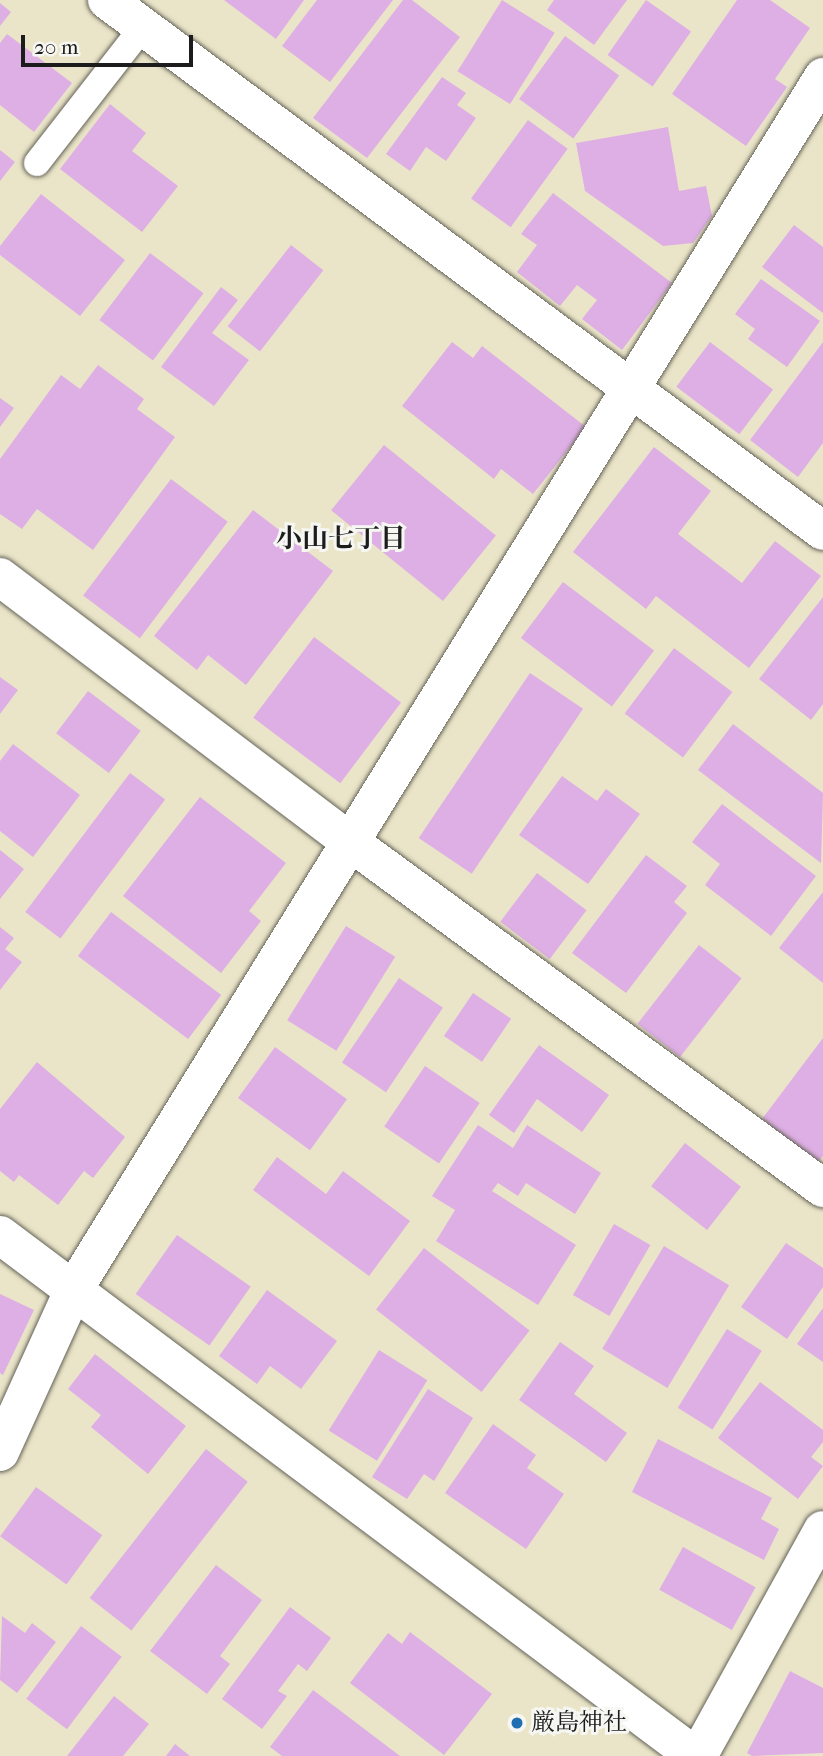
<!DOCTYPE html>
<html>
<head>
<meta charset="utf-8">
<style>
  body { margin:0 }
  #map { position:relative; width:823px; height:1756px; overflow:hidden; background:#eae5c8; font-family:"IM FELL French Canon","Noto Serif JP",serif }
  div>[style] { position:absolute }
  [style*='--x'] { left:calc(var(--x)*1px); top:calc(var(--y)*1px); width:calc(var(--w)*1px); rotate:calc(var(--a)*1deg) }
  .building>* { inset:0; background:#deafe4; transform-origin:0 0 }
  .roads { filter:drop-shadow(0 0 2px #646258) drop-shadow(0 0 2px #646258) }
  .service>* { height:26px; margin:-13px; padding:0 13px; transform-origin:13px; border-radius:13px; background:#fff }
  .minor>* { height:38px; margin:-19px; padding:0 19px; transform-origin:19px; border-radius:19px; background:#fff }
  .dots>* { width:19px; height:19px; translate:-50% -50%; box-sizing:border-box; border:4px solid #f6f6f2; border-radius:50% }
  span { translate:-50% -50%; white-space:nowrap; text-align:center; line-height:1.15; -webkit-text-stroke:6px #f6f6f2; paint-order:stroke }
  .poi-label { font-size:24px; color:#1c1c1c }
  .left { translate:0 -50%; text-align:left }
  .neighbourhood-label { font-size:26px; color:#1c1c1c; font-weight:700 }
  .scale { position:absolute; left:21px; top:35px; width:172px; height:32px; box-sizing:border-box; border:4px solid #1c1c1c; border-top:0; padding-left:9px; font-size:21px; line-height:24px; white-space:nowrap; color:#1c1c1c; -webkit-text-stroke:5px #f6f6f2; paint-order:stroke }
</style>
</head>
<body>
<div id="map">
  <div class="building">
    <i style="clip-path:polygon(224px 0,304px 0,276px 39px)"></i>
    <i style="clip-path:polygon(317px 0,393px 0,330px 82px,282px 46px)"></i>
    <i style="clip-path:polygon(403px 0,412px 0,460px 37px,367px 158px,313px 118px)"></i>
    <i style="left:502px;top:0;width:62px;height:84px;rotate:32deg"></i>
    <i style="clip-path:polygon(554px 0,627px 0,594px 45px,547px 10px)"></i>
    <i style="left:646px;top:0;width:55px;height:67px;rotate:35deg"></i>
    <i style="clip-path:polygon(737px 0,770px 0,810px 28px,775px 79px,787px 87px,746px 146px,672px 94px)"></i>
    <i style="clip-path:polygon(0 3px,11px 12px,0 26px)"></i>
    <i style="clip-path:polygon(7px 34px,72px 83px,34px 132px,0 105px,0 43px)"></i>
    <i style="left:565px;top:36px;width:67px;height:78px;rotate:36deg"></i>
    <i style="clip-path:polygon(442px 77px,466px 93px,457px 105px,476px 118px,446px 161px,426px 147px,410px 171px,386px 154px)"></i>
    <i style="clip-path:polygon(110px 104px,146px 133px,132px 151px,178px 186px,142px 232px,60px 169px)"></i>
    <i style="left:528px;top:120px;width:49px;height:97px;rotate:36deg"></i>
    <i style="clip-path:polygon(668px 127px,679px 191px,706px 186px,712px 216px,693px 243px,663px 246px,585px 191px,576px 143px)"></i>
    <i style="clip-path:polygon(0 150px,15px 162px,0 181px)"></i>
    <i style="clip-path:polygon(553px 193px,672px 283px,622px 350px,582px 319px,597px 300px,577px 285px,560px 306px,517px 272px,537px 245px,521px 234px)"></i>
    <i style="clip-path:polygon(41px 194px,125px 260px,80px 316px,0 255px,0 246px)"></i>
    <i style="clip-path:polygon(794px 225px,823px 247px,823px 313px,762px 267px)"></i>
    <i style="left:291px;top:245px;width:41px;height:103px;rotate:38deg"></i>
    <i style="left:150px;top:253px;width:67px;height:84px;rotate:37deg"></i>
    <i style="clip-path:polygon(761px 279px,820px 321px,787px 367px,748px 339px,755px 329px,735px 314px)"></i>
    <i style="clip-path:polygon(221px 287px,238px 300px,212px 333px,249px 360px,214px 406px,161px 367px)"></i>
    <i style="clip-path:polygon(452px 342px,473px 358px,482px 346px,586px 427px,533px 494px,501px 469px,494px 479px,402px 406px)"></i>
    <i style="left:710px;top:342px;width:79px;height:56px;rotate:37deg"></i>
    <i style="clip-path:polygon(823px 342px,823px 443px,798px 477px,750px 440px)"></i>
    <i style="clip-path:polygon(98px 365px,144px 399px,137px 409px,175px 437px,93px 550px,37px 509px,22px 529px,0 514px,0 459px,61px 375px,80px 389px)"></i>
    <i style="clip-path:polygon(0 398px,14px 408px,0 427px)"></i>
    <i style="left:384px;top:445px;width:144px;height:84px;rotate:39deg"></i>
    <i style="clip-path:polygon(654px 447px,711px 491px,678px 534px,742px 583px,775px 541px,821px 576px,749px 668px,656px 596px,646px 609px,573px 552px)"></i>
    <i style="left:171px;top:479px;width:71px;height:146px;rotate:37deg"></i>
    <i style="clip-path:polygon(253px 510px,333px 571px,246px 685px,208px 655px,197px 670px,154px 636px)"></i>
    <i style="left:563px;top:582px;width:114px;height:70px;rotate:37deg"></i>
    <i style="clip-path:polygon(823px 597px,823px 704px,811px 720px,759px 679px)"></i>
    <i style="left:314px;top:637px;width:109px;height:101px;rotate:37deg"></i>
    <i style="left:674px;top:648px;width:73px;height:82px;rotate:37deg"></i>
    <i style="left:530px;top:673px;width:64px;height:199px;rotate:34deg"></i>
    <i style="clip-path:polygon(0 677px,18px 690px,0 714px)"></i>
    <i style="left:88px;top:691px;width:66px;height:53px;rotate:37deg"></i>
    <i style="clip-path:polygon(733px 724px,823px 793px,821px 863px,698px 770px)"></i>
    <i style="clip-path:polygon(13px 744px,80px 795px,33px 857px,0 831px,0 761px)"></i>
    <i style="left:130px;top:773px;width:44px;height:174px;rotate:37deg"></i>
    <i style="clip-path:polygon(562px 776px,597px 801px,606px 789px,640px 814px,588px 884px,519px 835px)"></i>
    <i style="clip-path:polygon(200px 797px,286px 863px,249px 911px,261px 921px,221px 973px,123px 896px)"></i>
    <i style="clip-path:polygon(722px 804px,816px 876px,771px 936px,705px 885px,720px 864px,692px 842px)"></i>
    <i style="clip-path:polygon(0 850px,24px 869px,0 899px)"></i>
    <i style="clip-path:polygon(646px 855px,687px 886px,674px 902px,687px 913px,626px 993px,572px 953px)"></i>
    <i style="left:537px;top:873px;width:62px;height:61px;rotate:37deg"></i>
    <i style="clip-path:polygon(823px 892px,823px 983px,779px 948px)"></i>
    <i style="left:111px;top:912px;width:138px;height:55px;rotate:37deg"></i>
    <i style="left:346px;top:926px;width:58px;height:111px;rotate:32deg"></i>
    <i style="clip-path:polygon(0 927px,14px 938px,5px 949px,22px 962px,0 990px)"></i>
    <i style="left:699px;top:945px;width:54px;height:100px;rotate:38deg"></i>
    <i style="left:399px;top:978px;width:53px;height:102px;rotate:34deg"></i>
    <i style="left:473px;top:993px;width:46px;height:52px;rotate:34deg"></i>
    <i style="clip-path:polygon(823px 1038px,823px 1156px,818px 1162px,762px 1119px)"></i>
    <i style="clip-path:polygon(539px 1045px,609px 1095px,582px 1132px,537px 1099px,514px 1133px,489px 1115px)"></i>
    <i style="left:275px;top:1047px;width:89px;height:63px;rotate:36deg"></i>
    <i style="clip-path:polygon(37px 1062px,125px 1137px,93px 1178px,84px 1171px,58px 1205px,19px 1175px,14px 1182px,0 1171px,0 1109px)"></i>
    <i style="left:425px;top:1066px;width:66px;height:73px;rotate:34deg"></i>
    <i style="clip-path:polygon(478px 1125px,513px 1148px,527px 1125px,601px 1173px,575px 1214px,526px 1183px,518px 1196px,498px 1183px,492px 1191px,576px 1245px,538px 1305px,436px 1241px,455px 1210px,432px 1196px)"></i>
    <i style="left:685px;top:1143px;width:71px;height:55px;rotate:38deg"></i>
    <i style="clip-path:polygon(277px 1157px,326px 1194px,343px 1171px,410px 1221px,369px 1276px,253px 1190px)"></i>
    <i style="left:614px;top:1224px;width:42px;height:82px;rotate:30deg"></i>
    <i style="left:177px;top:1235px;width:90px;height:72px;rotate:35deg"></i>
    <i style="clip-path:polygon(786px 1243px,823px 1268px,823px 1287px,787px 1339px,741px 1307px)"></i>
    <i style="left:664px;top:1246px;width:76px;height:120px;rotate:31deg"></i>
    <i style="left:424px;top:1248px;width:134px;height:78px;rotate:38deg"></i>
    <i style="clip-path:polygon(267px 1290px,337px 1341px,301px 1389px,270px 1366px,257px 1384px,219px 1356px)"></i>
    <i style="clip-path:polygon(0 1294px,34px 1310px,3px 1375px,0 1373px)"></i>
    <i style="clip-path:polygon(823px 1308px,823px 1362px,797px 1344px)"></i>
    <i style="left:727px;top:1329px;width:41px;height:93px;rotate:32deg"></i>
    <i style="clip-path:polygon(560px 1342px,594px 1366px,574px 1394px,627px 1433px,606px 1462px,519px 1400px)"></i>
    <i style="left:379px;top:1350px;width:57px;height:95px;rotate:32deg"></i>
    <i style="clip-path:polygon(95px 1354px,186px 1426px,148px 1474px,91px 1427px,101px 1415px,68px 1389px)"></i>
    <i style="clip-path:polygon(760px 1382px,823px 1430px,823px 1442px,811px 1457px,823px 1466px,798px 1499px,718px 1438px)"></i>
    <i style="clip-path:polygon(428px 1389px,473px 1418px,434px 1481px,424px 1474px,407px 1499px,372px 1477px)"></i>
    <i style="clip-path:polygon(493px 1424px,536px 1455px,527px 1468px,564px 1494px,526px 1549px,445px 1493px)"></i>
    <i style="clip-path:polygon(658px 1439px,772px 1498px,761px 1519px,779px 1529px,764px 1560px,632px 1492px)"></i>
    <i style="left:206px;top:1449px;width:53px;height:189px;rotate:38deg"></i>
    <i style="left:36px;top:1487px;width:82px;height:61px;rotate:36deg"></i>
    <i style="left:683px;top:1547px;width:83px;height:49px;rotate:29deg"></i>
    <i style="clip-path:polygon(216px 1565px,262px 1600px,220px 1656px,230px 1664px,207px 1694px,150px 1651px)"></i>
    <i style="clip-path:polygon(290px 1607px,331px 1638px,307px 1671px,298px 1664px,278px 1691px,287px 1696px,262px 1729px,222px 1699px)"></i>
    <i style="clip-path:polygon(2px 1616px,25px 1633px,32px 1623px,56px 1642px,17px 1693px,0 1680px)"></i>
    <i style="left:81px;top:1626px;width:51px;height:91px;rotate:37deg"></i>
    <i style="clip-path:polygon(410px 1632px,492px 1694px,444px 1755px,350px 1683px,388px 1633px,402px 1644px)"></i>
    <i style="clip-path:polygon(790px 1671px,823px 1688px,823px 1753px,752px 1756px,747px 1753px)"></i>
    <i style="clip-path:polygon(313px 1690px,400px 1756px,282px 1756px,270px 1747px)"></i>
    <i style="clip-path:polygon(114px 1696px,149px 1724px,123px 1756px,67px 1756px)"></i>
    <i style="clip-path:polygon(175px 1744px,190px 1756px,166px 1756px)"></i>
  </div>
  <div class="roads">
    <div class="service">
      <i style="--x:37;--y:163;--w:172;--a:-52.1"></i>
    </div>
    <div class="minor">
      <i style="--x:107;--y:0;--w:891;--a:36.56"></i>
      <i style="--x:0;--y:577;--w:439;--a:37.1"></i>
      <i style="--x:350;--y:842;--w:586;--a:36.19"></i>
      <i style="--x:0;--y:1235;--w:869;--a:36.86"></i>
      <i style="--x:0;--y:1452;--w:179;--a:-65.6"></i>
      <i style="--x:74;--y:1289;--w:1425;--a:-58.28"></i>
      <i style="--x:698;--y:1756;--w:258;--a:-61.1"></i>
    </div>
  </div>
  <div class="dots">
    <i style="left:517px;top:1723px;background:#1f6fb2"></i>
  </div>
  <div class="poi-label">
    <span class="left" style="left:531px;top:1723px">厳島神社</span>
  </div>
  <div class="neighbourhood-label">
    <span style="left:341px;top:539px">小山七丁目</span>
  </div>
  <div class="scale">20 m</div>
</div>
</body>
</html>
